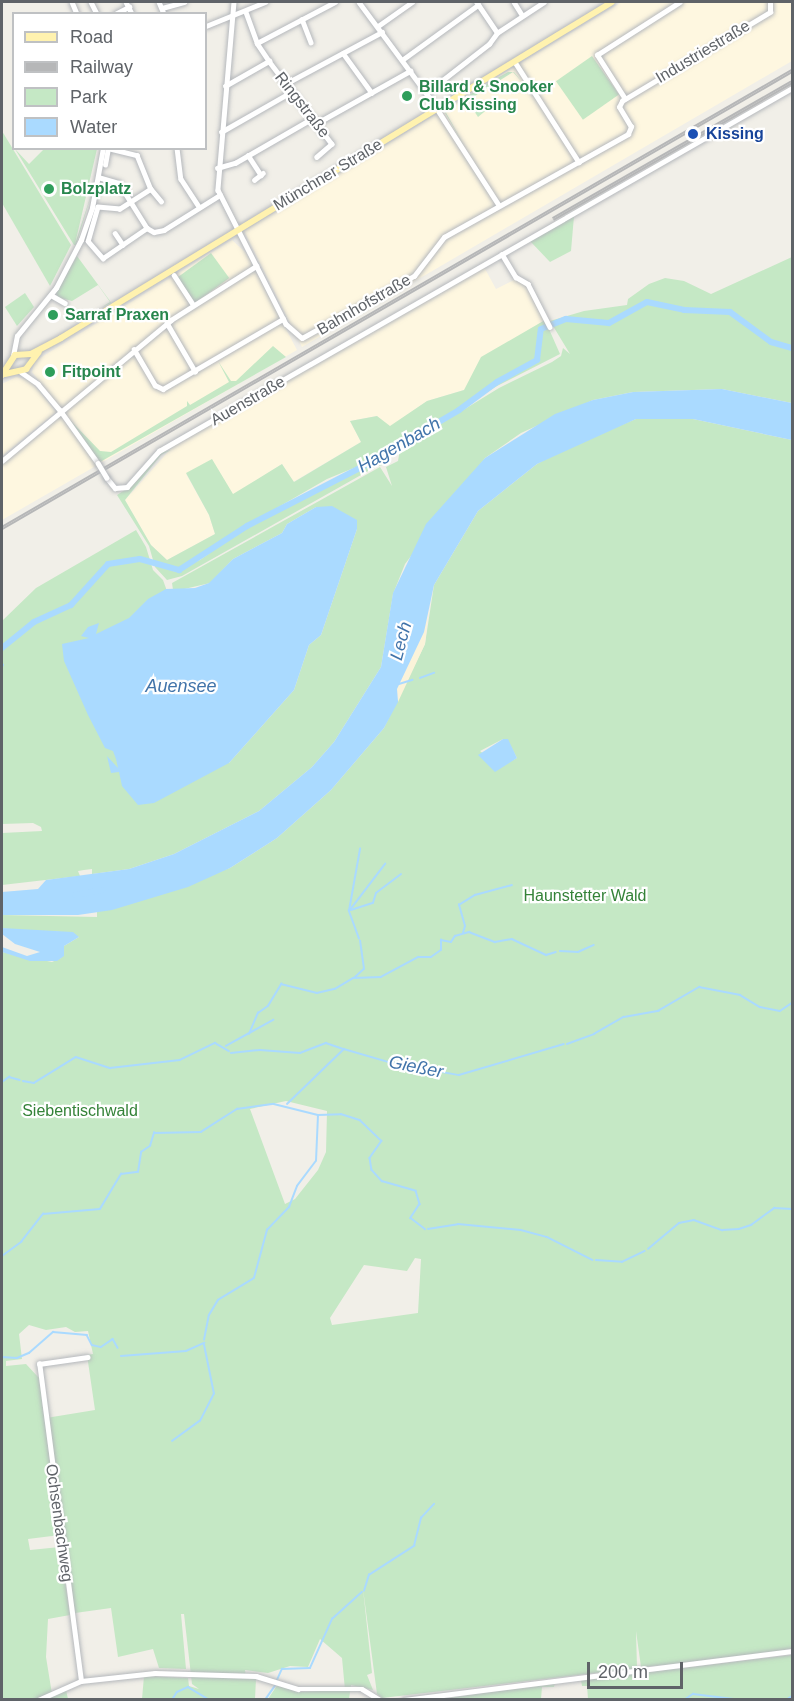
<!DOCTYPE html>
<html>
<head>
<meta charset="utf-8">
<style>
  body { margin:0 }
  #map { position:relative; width:794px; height:1701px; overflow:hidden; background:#f1efe8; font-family:Arial,sans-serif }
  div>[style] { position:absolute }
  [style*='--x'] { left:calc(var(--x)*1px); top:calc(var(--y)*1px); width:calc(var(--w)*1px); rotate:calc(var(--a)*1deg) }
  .commercial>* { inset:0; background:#fef7e0 }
  .green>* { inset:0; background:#c5e8c5; transform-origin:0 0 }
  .sand>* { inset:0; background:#fbf3d9 }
  .water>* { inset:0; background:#aadaff }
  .stream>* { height:1.5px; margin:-0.75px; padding:0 0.75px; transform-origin:0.75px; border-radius:0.75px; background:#aadaff }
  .river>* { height:6px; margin:-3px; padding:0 3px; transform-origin:3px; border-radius:3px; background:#aadaff }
  .roads { filter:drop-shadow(0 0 2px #b5b8bc) drop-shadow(0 0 2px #b5b8bc) }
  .minor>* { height:4.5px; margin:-2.25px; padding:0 2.25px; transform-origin:2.25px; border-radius:2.25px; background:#fff }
  .major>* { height:6px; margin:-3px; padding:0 3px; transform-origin:3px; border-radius:3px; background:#fff2af }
  .rail>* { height:4px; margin-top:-2px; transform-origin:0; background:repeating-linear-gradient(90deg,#fff 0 4.5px,#b6b7b8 0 9px); box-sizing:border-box; border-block:2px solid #b6b7b8 }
  .bridges { filter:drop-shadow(0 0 2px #b5b8bc) drop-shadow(0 0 2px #b5b8bc) }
  .minor-bridge>* { height:4.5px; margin:-2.25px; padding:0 2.25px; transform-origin:2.25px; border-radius:2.25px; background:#fff }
  .dots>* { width:16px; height:16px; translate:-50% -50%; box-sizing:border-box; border:3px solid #fff; border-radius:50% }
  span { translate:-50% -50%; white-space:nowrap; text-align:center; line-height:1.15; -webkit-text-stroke:4.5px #fff; paint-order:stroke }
  .street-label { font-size:16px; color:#5f6368 }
  .leisure-label { font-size:16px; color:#27864d; font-weight:700 }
  .left { translate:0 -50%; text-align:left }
  .transit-label { font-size:16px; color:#164399; font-weight:700 }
  .park-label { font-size:16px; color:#348238 }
  .water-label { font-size:18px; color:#4174aa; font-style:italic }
  .frame { position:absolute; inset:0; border:3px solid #5f6368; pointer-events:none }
  .legend { position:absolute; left:12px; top:12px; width:195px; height:138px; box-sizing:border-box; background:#fff; border:2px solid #bfc1c3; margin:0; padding:8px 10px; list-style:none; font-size:18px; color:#5f6368 }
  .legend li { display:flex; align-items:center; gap:12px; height:30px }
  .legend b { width:30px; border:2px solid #bfc1c3 }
  .scale { position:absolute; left:587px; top:1662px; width:96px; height:27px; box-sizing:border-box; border:3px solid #5f6368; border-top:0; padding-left:8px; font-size:18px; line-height:21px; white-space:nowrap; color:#5f6368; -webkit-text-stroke:4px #fff; paint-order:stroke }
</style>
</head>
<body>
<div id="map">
  <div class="commercial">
    <i style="clip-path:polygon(622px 2px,792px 2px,792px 61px,302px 347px,244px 231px)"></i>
    <i style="clip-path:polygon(232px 240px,246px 253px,297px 350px,2px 520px,2px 465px,64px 413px,32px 372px,35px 361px)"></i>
    <i style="clip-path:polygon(484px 267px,496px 289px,516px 279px,528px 285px,545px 320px,500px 348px,464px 390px,427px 401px,390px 427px,377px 416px,350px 421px,361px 442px,293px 482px,282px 464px,233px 495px,186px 474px,209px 515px,215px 534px,167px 560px,151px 545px,125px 500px,175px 444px)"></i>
    <i style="clip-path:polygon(16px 377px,30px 380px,56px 412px,2px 456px,2px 384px)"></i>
  </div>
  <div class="green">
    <i style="left:592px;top:56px;width:47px;height:44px;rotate:55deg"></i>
    <i style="clip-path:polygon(508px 72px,514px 72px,522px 82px,513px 72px,470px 99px,479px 111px,497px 99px,503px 110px,495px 103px,478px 117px,465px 97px,445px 111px,464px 145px,444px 111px,485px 85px)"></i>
    <i style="clip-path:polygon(2px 131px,71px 245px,50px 286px,2px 203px)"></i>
    <i style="clip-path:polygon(15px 149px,29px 164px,44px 149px,97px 149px,75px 244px,93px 189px,76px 245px,74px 245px)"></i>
    <i style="clip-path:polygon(574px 216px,571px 251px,550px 262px,530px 241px)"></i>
    <i style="left:211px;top:253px;width:31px;height:42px;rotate:54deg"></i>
    <i style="clip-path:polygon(77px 256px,110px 301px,111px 303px,102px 307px,110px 302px,98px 285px,72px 301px,57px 297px,56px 292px)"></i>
    <i style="clip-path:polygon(792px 257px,792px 403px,722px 389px,633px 392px,593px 400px,521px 433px,485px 458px,405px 564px,393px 594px,381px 667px,334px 742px,312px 767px,259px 811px,174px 854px,129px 869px,92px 874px,92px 869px,84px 870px,78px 871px,80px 876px,2px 885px,2px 833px,42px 831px,41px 827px,33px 823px,2px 824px,2px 621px,36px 588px,136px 530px,146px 547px,153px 570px,163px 580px,229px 763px,294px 690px,309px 645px,321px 635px,357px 529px,340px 512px,316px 507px,287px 524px,282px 533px,233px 559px,210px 583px,180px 590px,173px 590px,172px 583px,380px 467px,392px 486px,386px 467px,398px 461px,400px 449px,499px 388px,552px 362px,561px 356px,563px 348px,570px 354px,550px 321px,584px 311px,627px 305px,628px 299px,649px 284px,665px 278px,684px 281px,711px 294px)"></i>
    <i style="clip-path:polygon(25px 293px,34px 307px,17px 326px,5px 307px)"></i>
    <i style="clip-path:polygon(evenodd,545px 320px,560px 354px,497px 386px,398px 448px,390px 453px,389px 464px,377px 466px,182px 576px,167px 580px,155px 567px,149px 546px,117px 495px,131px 486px,160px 453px,171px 450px,161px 455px,125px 500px,151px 545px,167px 560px,215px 534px,209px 515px,186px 473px,212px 459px,233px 494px,282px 464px,294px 482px,361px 442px,350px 421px,377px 416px,390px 426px,427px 401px,464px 390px,481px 357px,545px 320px,539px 345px,540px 358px,517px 374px,497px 382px,460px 410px,362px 468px,345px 473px,248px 526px,200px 560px,173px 572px,242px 528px,327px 479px,361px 465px,459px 409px,496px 381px,522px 370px,539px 356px,539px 345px)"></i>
    <i style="clip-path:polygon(273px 346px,286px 357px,100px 462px,70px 420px,100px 451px,111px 452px,187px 406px,187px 401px,190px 405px,229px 382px,218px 361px,231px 381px,236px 381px)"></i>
    <i style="clip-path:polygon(evenodd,666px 417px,693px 419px,792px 440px,792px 1649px,725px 1660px,641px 1667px,636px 1631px,637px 1668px,382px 1698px,377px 1694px,363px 1589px,372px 1673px,367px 1675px,373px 1690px,351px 1685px,349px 1699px,268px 1699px,278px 1684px,298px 1692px,345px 1690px,342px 1658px,320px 1639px,308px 1667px,290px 1666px,268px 1673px,245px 1670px,246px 1678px,256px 1679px,255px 1699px,142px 1699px,144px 1676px,188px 1678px,189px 1686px,199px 1689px,192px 1684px,184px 1614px,181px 1614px,186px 1669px,159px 1668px,153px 1649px,118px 1657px,111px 1608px,75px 1613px,46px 1418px,95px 1410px,87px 1355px,93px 1354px,88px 1331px,75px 1332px,66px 1327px,46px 1330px,29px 1325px,19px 1334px,22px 1359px,6px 1361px,6px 1366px,26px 1364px,39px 1378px,60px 1535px,28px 1539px,30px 1550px,60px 1547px,70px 1615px,48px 1619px,46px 1657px,52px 1694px,66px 1690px,68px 1699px,2px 1699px,2px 952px,52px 962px,61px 958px,64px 946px,79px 937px,55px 931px,36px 933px,2px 928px,2px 915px,97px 917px,97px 912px,230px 868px,277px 838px,331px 790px,384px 728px,425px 644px,434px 585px,478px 511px,537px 464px,570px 446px,636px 419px,666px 417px,503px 739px,507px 739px,517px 758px,500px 767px,480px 751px,503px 739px,666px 417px,286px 1101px,327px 1111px,326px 1152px,318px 1170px,295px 1199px,285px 1204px,250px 1109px,286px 1101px,666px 417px,415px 1258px,421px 1259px,418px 1313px,332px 1325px,330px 1318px,364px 1265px,407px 1271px,415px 1258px)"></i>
    <i style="clip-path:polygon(792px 1655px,792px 1699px,588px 1699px,587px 1686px,582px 1686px,581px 1680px)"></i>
    <i style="clip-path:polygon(555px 1682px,554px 1687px,542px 1687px,541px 1699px,436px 1700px)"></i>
  </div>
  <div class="sand">
    <i style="clip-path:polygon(429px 608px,425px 644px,398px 702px,397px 689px,424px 632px)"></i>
  </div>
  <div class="water">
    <i style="clip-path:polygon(722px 389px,792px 403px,792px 440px,693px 419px,636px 419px,537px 464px,478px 511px,434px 585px,424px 632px,397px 689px,398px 702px,384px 728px,331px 790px,277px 838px,230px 868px,188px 887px,112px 910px,78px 915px,2px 915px,2px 892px,38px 889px,46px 880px,129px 869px,174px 854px,259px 811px,312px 767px,334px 742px,381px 667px,393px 593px,426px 524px,485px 458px,555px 414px,593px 400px,633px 392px)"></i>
    <i style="clip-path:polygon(332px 506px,357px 520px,357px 529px,321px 635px,309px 645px,294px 690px,229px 763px,154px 803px,138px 805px,122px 786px,119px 772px,111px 773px,107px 756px,118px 768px,116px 759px,113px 751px,105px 748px,88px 715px,64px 661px,62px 644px,89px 638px,81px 636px,88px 627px,99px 623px,96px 634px,129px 618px,148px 599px,166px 589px,195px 588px,209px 583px,233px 559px,282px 533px,287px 524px,316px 507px)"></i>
    <i style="clip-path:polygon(503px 739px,508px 739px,517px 758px,495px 772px,478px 755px)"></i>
    <i style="clip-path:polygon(2px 928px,73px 932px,79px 937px,64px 946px,64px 956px,57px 961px,30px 961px,2px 952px,2px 947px,27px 956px,40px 952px,15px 944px,2px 934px)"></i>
  </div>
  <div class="stream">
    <i style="--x:2;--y:667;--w:2;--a:-63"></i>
    <i style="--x:420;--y:678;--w:15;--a:-20"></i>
    <i style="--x:399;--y:684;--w:14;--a:-17"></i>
    <i style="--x:350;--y:910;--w:58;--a:-52.7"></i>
    <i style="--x:351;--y:910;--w:23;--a:-18"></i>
    <i style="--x:373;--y:903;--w:10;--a:-73"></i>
    <i style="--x:376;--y:893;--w:31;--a:-37"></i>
    <i style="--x:463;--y:933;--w:7;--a:-74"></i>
    <i style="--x:465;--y:926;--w:22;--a:-106"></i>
    <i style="--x:459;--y:905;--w:19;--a:-32"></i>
    <i style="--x:475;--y:895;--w:38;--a:-15"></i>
    <i style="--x:359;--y:939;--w:30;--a:-110"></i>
    <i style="--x:349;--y:911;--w:63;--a:-79.9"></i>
    <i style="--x:560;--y:951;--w:18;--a:3"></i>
    <i style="--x:578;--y:952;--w:17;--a:-24"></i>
    <i style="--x:355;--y:977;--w:12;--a:-42"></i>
    <i style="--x:364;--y:969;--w:28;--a:-98"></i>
    <i style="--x:249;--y:1034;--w:23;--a:-67"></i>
    <i style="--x:258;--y:1013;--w:12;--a:-35"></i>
    <i style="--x:268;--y:1006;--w:26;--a:-59"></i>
    <i style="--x:281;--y:984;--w:37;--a:14"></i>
    <i style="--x:317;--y:993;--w:18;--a:-13"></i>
    <i style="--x:335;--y:989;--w:21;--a:-31"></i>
    <i style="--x:353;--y:978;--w:28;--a:-2"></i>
    <i style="--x:381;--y:977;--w:42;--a:-28.4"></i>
    <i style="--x:418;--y:957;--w:13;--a:0"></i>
    <i style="--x:431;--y:957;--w:12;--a:-35"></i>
    <i style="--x:441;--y:950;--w:10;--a:-90"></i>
    <i style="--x:441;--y:940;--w:10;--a:11"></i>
    <i style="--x:451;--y:942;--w:7;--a:-56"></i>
    <i style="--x:455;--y:936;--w:15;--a:-16"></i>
    <i style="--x:469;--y:932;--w:28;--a:21"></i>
    <i style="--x:495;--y:942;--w:17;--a:-10"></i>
    <i style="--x:512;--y:939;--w:38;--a:25"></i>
    <i style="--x:546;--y:955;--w:10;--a:-17"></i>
    <i style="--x:567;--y:1044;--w:29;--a:-20"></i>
    <i style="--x:594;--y:1034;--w:34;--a:-30"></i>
    <i style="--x:624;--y:1017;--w:35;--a:-10"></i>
    <i style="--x:658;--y:1011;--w:48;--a:-30.3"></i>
    <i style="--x:699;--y:987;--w:42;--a:11"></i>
    <i style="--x:740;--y:995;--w:23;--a:31"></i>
    <i style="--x:760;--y:1007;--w:20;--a:11"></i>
    <i style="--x:780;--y:1011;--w:14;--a:-34"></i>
    <i style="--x:226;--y:1046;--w:54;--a:-29"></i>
    <i style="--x:231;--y:1053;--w:29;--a:-6"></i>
    <i style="--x:260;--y:1050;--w:40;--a:4.3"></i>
    <i style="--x:300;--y:1053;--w:28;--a:-21"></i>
    <i style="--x:326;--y:1043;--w:18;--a:19"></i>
    <i style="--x:23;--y:1081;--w:11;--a:10"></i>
    <i style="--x:34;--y:1083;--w:49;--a:-31.8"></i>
    <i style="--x:76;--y:1057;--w:36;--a:18"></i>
    <i style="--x:110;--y:1068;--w:70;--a:-6.5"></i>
    <i style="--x:180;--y:1060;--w:39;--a:-26"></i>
    <i style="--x:215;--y:1043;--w:16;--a:30"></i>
    <i style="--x:2;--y:1082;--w:9;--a:-36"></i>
    <i style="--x:9;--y:1077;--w:11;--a:15"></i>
    <i style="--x:287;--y:1104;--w:79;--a:-44"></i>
    <i style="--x:344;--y:1049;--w:50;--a:16.3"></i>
    <i style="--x:392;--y:1063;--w:68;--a:10.2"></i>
    <i style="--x:459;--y:1075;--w:109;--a:-16.4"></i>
    <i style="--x:428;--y:1229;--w:30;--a:-9"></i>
    <i style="--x:458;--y:1224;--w:63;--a:5.4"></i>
    <i style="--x:521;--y:1230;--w:27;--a:15"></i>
    <i style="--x:547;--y:1237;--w:51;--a:26.6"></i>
    <i style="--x:648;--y:1249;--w:40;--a:-40"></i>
    <i style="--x:679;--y:1223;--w:15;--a:-11"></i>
    <i style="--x:694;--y:1220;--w:30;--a:20"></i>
    <i style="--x:722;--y:1230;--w:17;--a:-3"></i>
    <i style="--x:739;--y:1229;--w:13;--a:-18"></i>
    <i style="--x:751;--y:1225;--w:29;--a:-36"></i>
    <i style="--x:774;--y:1208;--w:18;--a:3"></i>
    <i style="--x:2;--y:1256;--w:24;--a:-36"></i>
    <i style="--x:21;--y:1242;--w:36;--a:-52"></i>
    <i style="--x:43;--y:1214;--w:57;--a:-5"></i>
    <i style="--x:100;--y:1209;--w:41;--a:-59"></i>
    <i style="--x:121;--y:1174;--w:17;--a:-7"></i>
    <i style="--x:138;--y:1172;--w:20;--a:-81"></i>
    <i style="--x:141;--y:1152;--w:11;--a:-34"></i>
    <i style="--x:150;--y:1146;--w:14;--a:-73"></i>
    <i style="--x:154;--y:1133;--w:47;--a:-1.2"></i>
    <i style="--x:201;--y:1132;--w:43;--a:-32.6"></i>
    <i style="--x:237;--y:1109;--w:37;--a:-8"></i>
    <i style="--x:274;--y:1104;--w:45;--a:14"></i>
    <i style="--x:318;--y:1115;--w:23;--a:-2"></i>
    <i style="--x:341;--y:1114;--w:20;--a:18"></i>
    <i style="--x:360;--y:1120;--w:30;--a:44"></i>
    <i style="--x:382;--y:1141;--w:21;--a:125"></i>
    <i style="--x:370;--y:1158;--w:12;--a:81"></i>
    <i style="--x:372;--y:1170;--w:15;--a:48"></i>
    <i style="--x:382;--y:1181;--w:35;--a:16"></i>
    <i style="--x:416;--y:1191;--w:14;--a:73"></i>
    <i style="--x:420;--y:1204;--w:17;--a:123"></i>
    <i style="--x:411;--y:1218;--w:18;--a:38"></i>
    <i style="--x:596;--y:1260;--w:26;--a:4"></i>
    <i style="--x:622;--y:1262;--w:25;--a:-26"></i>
    <i style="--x:204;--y:1340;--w:25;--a:-79"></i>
    <i style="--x:209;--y:1315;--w:17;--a:-59"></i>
    <i style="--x:218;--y:1300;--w:42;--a:-31.4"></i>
    <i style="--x:254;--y:1278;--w:50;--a:-74.8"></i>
    <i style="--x:267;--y:1230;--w:32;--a:-46"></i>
    <i style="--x:289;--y:1207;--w:22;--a:-69"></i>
    <i style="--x:297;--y:1186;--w:31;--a:-53"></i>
    <i style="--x:316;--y:1161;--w:45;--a:-87.5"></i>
    <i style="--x:121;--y:1356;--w:65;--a:-4.4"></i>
    <i style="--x:186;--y:1351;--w:20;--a:-24"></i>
    <i style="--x:2;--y:1357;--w:15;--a:4"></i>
    <i style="--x:17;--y:1358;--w:13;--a:-23"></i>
    <i style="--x:29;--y:1353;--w:32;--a:-41"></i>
    <i style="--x:53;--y:1332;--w:34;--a:5"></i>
    <i style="--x:87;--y:1335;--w:11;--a:63"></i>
    <i style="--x:92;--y:1345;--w:9;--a:13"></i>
    <i style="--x:101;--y:1347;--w:14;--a:-34"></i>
    <i style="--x:113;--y:1339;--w:10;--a:61"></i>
    <i style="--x:172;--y:1441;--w:34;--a:-36"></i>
    <i style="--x:200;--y:1421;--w:30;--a:-63"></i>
    <i style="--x:214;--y:1394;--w:50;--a:-101.5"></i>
    <i style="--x:364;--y:1591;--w:17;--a:-73"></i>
    <i style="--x:369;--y:1575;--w:54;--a:-32.8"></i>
    <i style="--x:414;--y:1546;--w:29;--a:-76"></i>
    <i style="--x:421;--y:1518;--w:19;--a:-47"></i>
    <i style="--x:277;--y:1680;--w:12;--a:-66"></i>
    <i style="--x:282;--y:1669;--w:28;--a:-2"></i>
    <i style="--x:310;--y:1668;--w:54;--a:-65.8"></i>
    <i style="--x:332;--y:1619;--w:40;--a:-42"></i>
    <i style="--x:172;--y:1700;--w:9;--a:-58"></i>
    <i style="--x:177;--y:1692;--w:12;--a:-24"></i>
    <i style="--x:188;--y:1687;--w:26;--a:31"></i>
    <i style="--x:265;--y:1700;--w:19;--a:-55"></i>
    <i style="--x:684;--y:1700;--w:11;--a:-34"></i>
    <i style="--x:693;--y:1694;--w:49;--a:7"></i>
    <i style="--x:786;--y:1700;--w:7;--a:-34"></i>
  </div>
  <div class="river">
    <i style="--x:2;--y:648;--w:41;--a:-39.1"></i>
    <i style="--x:34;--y:622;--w:41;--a:-24.7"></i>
    <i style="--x:71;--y:605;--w:55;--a:-47.9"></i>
    <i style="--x:108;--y:564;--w:32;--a:-9"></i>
    <i style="--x:140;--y:559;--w:41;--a:15.8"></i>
    <i style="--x:179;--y:570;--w:81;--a:-32.9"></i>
    <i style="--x:247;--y:526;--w:129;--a:-27.2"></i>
    <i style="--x:362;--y:467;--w:113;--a:-30.4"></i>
    <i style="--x:459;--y:410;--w:47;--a:-36.4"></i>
    <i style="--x:497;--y:382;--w:46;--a:-28.8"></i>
    <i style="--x:537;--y:360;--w:31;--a:-83"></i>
    <i style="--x:541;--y:329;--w:27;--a:-22"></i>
    <i style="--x:566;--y:319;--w:43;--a:5.3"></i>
    <i style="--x:609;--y:323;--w:43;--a:-28.9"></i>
    <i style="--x:647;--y:302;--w:38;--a:12"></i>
    <i style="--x:684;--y:310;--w:46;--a:2.5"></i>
    <i style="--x:730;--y:312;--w:51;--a:36.2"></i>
    <i style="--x:771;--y:342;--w:22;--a:16"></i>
    <i style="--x:75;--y:895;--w:28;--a:-10"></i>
  </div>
  <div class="roads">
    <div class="minor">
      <i style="--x:72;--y:2;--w:13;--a:67"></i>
      <i style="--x:91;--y:2;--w:13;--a:63"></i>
      <i style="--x:126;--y:2;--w:13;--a:63"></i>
      <i style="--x:159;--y:2;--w:13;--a:67"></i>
      <i style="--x:234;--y:2;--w:189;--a:94.9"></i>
      <i style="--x:218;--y:190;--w:150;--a:63.1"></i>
      <i style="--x:286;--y:324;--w:21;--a:41"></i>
      <i style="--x:302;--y:338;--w:128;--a:-29"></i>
      <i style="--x:414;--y:276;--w:49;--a:-52.4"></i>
      <i style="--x:444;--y:237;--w:211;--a:-29.2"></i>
      <i style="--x:628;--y:134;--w:8;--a:-67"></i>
      <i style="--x:631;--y:127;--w:23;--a:-121"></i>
      <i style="--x:619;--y:107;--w:7;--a:-63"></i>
      <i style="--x:622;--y:101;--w:173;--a:-31"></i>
      <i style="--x:770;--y:12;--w:10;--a:-90"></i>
      <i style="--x:359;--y:2;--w:123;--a:53.6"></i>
      <i style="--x:432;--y:101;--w:124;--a:57.2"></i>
      <i style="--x:514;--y:2;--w:15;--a:58"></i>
      <i style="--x:162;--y:8;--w:23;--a:-15"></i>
      <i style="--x:246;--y:12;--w:33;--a:70"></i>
      <i style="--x:257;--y:43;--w:22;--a:56"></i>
      <i style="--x:115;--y:14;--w:16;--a:-27"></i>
      <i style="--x:302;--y:19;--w:25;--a:69"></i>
      <i style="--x:206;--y:26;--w:64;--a:-22.1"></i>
      <i style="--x:378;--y:26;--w:42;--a:-35.2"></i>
      <i style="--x:497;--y:33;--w:56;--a:-33.4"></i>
      <i style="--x:257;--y:43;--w:88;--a:-27.7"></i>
      <i style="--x:343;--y:53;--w:49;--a:54.1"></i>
      <i style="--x:402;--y:60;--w:94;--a:-35.9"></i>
      <i style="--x:515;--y:62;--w:119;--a:57.4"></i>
      <i style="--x:285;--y:84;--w:110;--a:-28.2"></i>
      <i style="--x:225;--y:86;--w:51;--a:-29.6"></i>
      <i style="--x:269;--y:61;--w:104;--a:52.8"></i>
      <i style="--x:332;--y:144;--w:20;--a:139"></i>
      <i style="--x:426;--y:93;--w:80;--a:-37.9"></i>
      <i style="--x:489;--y:44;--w:14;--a:-54"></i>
      <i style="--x:497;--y:33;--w:37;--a:-124"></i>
      <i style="--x:625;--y:99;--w:52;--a:-122.5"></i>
      <i style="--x:597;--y:55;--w:98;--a:-32.6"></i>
      <i style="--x:317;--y:123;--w:107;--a:-29.2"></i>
      <i style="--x:221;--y:132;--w:81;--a:-29.7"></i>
      <i style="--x:108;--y:148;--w:30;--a:14"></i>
      <i style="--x:137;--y:155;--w:37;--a:68"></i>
      <i style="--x:151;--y:189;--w:37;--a:147"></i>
      <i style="--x:120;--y:209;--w:22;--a:-175"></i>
      <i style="--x:98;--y:207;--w:35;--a:106"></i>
      <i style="--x:88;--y:241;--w:23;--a:49"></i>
      <i style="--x:103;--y:258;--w:53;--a:-34.3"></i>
      <i style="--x:177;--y:148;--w:31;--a:83"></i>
      <i style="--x:181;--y:179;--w:33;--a:57"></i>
      <i style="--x:248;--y:155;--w:24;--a:57"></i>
      <i style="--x:105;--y:165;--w:17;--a:-80"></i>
      <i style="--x:217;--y:168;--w:19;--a:-16"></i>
      <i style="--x:235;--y:163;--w:90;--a:-30"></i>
      <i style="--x:98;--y:177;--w:22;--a:16"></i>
      <i style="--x:119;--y:183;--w:53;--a:58.1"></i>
      <i style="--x:147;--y:228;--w:8;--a:30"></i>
      <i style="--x:154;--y:232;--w:10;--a:-11"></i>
      <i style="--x:164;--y:230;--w:66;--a:-32"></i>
      <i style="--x:254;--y:180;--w:11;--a:-38"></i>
      <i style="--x:151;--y:189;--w:16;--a:50"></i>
      <i style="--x:115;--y:233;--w:14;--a:56"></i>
      <i style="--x:502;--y:254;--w:27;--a:59"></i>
      <i style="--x:516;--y:277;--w:14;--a:30"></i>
      <i style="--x:528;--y:284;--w:48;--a:62.9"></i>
      <i style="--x:174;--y:275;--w:35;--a:57"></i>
      <i style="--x:51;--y:295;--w:16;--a:30"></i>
      <i style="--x:167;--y:323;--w:56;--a:59.7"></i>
      <i style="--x:134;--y:349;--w:42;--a:59.7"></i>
      <i style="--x:155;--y:385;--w:9;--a:27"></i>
      <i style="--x:163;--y:389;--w:139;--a:-30.3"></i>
      <i style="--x:13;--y:356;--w:20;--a:-79"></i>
      <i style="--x:17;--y:336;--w:62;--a:-50.9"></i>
      <i style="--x:56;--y:288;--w:54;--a:-62.5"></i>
      <i style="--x:81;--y:240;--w:34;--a:-71"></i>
      <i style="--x:92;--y:208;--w:61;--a:-79.6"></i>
      <i style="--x:21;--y:372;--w:21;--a:35"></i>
      <i style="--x:38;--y:384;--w:34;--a:50"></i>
      <i style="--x:60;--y:410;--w:65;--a:54.4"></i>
      <i style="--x:2;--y:461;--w:220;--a:-39.8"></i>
      <i style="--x:171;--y:320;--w:101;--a:-32.4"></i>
      <i style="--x:107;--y:478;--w:13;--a:51"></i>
      <i style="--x:115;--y:488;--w:12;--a:-5"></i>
      <i style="--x:127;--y:487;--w:48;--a:-48.4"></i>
      <i style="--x:159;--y:451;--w:730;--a:-29.83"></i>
      <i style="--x:81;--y:1681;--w:320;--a:-97.5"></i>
      <i style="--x:39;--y:1364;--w:49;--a:-8.1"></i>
      <i style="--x:38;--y:1700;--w:47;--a:-23.8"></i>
      <i style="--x:81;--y:1681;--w:74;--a:-6.2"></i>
      <i style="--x:155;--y:1673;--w:101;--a:1.7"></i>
      <i style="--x:256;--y:1676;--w:44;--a:17.2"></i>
      <i style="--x:298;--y:1689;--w:64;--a:0"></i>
      <i style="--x:362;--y:1689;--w:21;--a:31"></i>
      <i style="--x:404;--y:1700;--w:391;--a:-7.2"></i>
    </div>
    <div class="major">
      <i style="--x:5;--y:374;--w:22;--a:-13"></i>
      <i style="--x:26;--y:369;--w:21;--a:-53"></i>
      <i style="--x:2;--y:375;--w:24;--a:-57"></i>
      <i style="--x:15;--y:355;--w:16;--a:-4"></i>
      <i style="--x:31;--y:354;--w:34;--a:-28"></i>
      <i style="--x:61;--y:338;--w:645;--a:-31.37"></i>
    </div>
  </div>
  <div class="rail">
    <i style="--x:553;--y:219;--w:275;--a:-29.8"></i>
    <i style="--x:2;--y:528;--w:913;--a:-30.05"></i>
  </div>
  <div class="bridges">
    <div class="minor-bridge">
      <i style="--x:98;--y:463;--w:17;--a:59"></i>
    </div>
  </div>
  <div class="dots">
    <i style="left:407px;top:96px;background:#2e9e5b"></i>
    <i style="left:693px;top:134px;background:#1a4fb4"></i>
    <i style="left:49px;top:189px;background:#2e9e5b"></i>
    <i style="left:53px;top:315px;background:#2e9e5b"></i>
    <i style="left:50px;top:372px;background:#2e9e5b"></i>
  </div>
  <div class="street-label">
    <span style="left:703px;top:52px;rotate:-31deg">Industriestraße</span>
    <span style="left:302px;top:105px;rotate:52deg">Ringstraße</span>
    <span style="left:328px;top:175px;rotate:-31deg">Münchner Straße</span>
    <span style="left:364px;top:305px;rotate:-30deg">Bahnhofstraße</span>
    <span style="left:248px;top:401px;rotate:-30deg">Auenstraße</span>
    <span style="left:59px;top:1523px;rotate:82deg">Ochsenbachweg</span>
  </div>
  <div class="leisure-label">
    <span class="left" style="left:419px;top:96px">Billard &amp; Snooker<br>Club Kissing</span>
    <span class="left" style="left:61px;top:189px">Bolzplatz</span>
    <span class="left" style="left:65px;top:315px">Sarraf Praxen</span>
    <span class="left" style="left:62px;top:372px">Fitpoint</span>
  </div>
  <div class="transit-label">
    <span class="left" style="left:706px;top:134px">Kissing</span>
  </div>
  <div class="park-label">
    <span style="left:585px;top:896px">Haunstetter Wald</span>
    <span style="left:80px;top:1111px">Siebentischwald</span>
  </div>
  <div class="water-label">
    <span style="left:399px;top:445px;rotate:-30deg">Hagenbach</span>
    <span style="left:401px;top:641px;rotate:-75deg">Lech</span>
    <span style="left:181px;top:686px">Auensee</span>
    <span style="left:416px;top:1067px;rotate:11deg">Gießer</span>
  </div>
  <div class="frame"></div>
  <ul class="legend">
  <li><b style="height:8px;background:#fff2af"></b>Road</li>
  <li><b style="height:8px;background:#b6b7b8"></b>Railway</li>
  <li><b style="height:16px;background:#c5e8c5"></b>Park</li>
  <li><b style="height:16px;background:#aadaff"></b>Water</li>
  </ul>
  <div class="scale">200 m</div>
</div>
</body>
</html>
